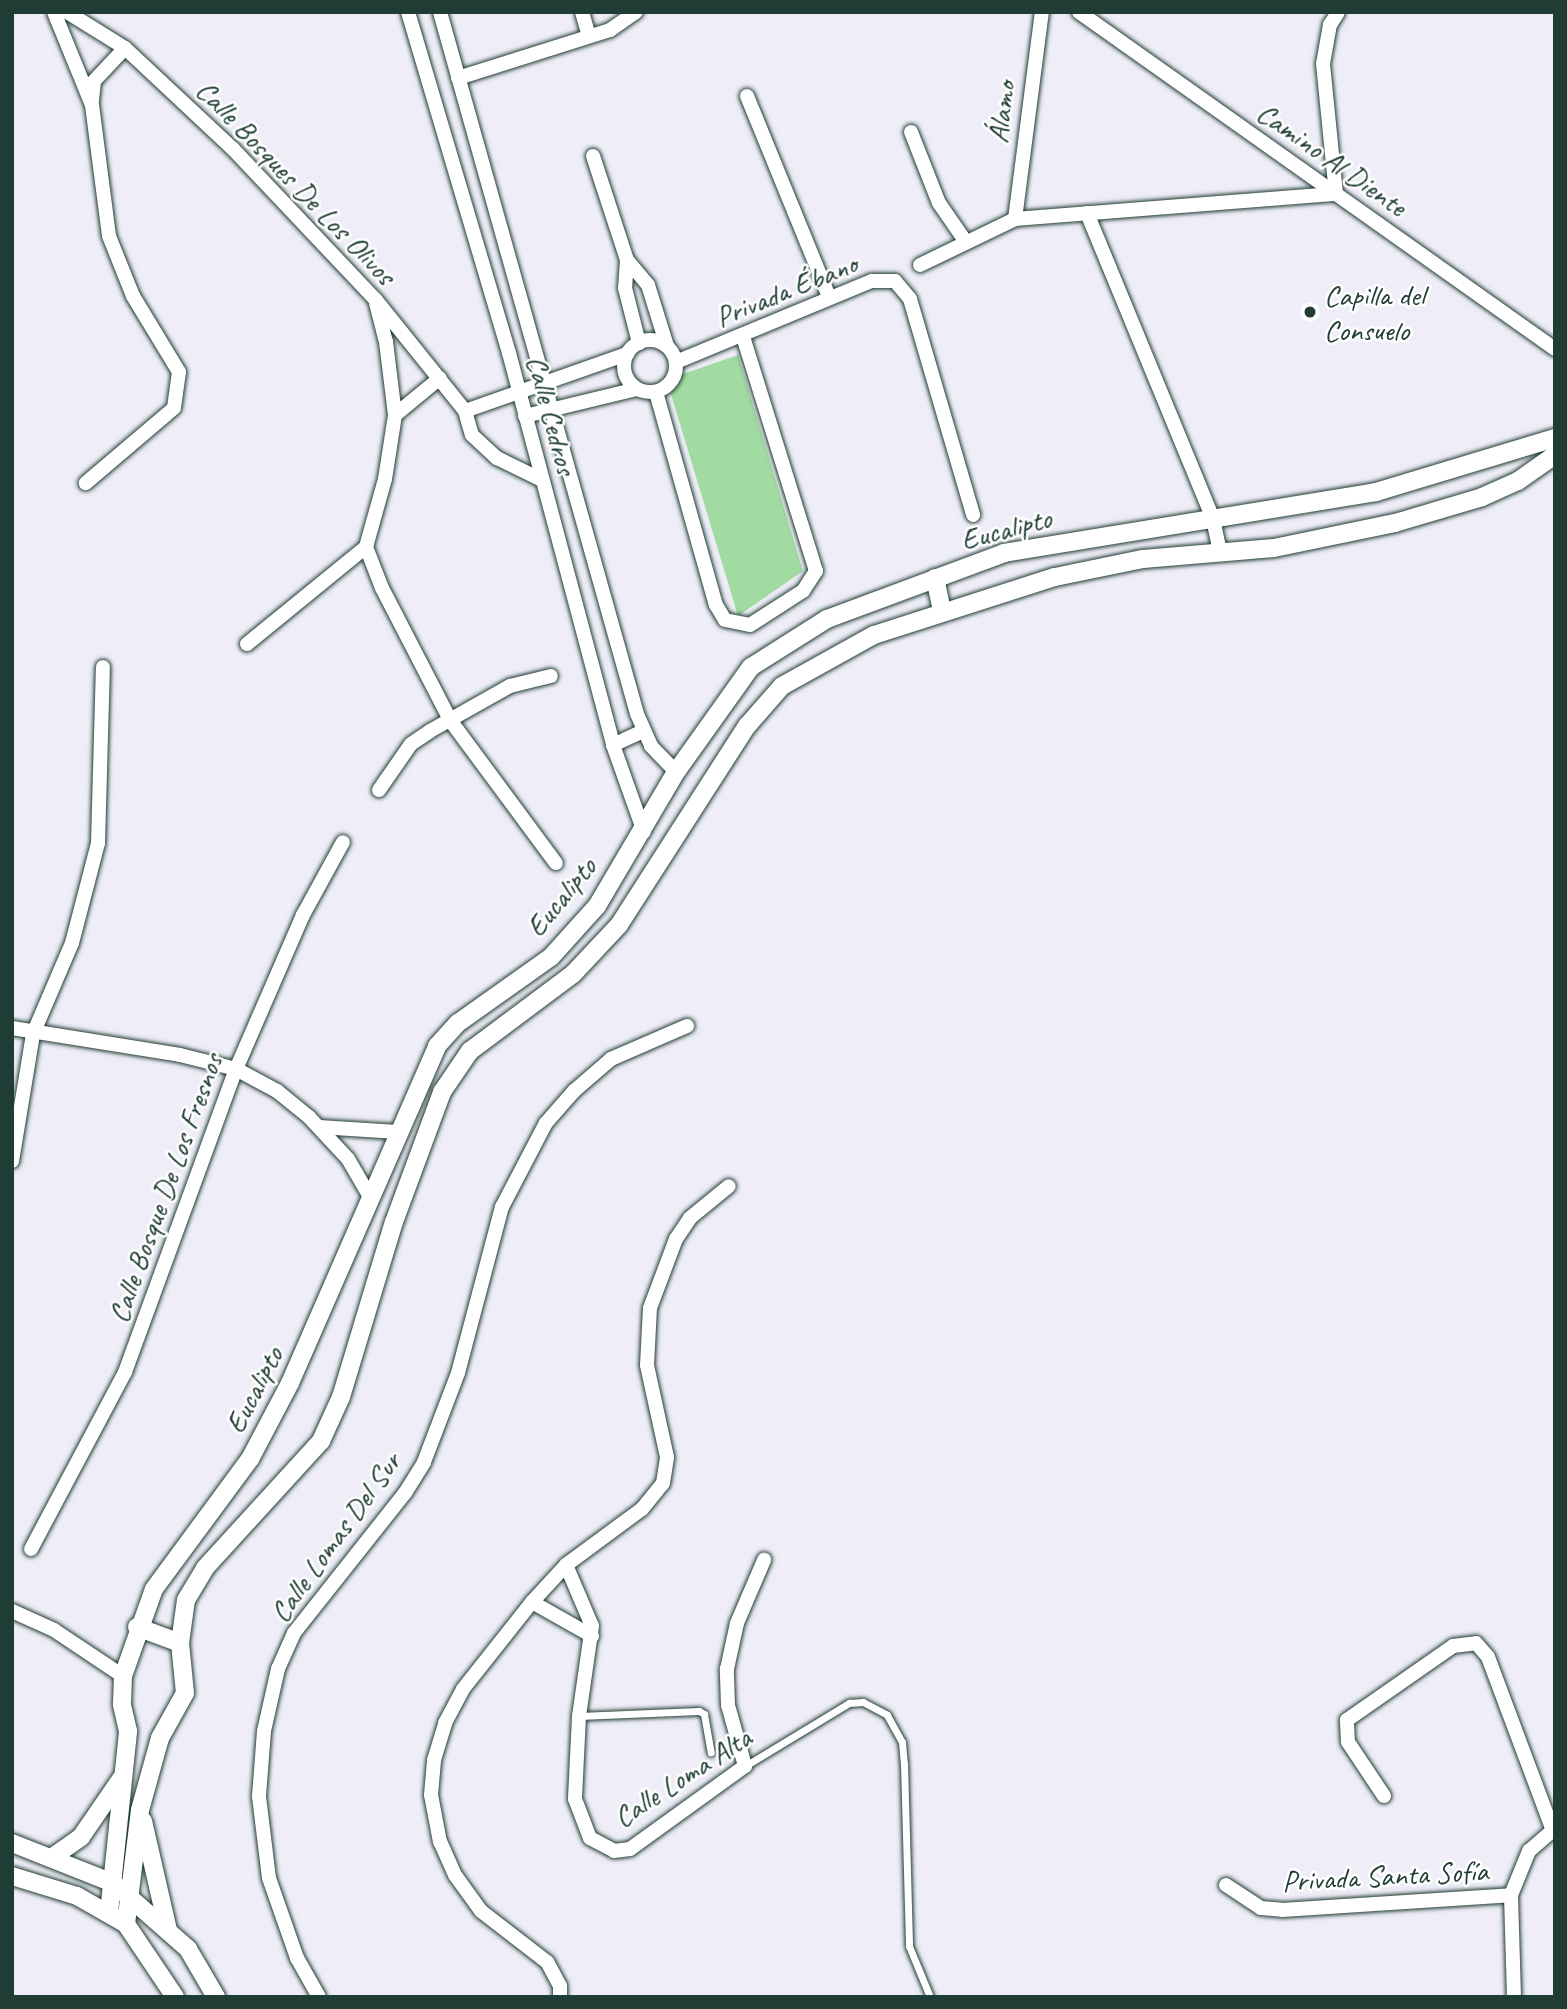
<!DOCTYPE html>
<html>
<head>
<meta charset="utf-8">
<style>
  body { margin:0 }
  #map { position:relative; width:1567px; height:2009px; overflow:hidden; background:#efeef8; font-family:Caveat,sans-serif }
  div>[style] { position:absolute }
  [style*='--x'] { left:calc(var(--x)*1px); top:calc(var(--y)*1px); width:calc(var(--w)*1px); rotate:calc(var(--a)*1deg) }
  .green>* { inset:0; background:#a1dba1 }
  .roads { filter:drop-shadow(0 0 2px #1f3d34) drop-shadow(0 0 2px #1f3d34) }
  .service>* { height:7px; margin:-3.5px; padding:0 3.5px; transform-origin:3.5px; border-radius:3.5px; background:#fff }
  .minor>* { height:14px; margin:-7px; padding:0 7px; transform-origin:7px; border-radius:7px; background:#fff }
  .minor>.ring { margin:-7px; padding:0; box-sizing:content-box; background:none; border:14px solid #fff; border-radius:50% }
  .tertiary>* { height:18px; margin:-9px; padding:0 9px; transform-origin:9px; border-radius:9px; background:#fff }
  .dots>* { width:19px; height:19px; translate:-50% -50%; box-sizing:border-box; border:4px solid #fff; border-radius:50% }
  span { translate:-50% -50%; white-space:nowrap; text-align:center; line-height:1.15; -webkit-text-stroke:5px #fff; paint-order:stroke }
  .street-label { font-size:30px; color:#1f3d34 }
  .poi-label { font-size:30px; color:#1f3d34 }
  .left { translate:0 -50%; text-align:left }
  .frame { position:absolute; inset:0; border:14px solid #1f3d34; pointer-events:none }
</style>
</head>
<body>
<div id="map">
  <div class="green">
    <i style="clip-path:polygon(738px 355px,803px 571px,738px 616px,670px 391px,683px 374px)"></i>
  </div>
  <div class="roads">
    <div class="service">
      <i style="--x:579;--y:1716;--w:120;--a:-2.4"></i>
      <i style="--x:699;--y:1711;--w:6;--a:31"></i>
      <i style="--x:704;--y:1714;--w:39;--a:80"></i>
      <i style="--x:745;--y:1766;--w:122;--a:-31.2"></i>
      <i style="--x:849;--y:1703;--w:14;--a:-4"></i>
      <i style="--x:863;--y:1702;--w:27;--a:28"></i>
      <i style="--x:887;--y:1715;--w:31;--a:61"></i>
      <i style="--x:902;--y:1742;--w:22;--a:85"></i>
      <i style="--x:904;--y:1764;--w:182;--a:88.4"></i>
      <i style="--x:909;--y:1946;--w:55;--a:67.6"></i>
    </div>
    <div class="minor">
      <i style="--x:54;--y:12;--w:100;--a:67.8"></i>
      <i style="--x:92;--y:105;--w:132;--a:82.6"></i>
      <i style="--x:109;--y:236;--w:65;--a:68.2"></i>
      <i style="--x:133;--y:296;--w:89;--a:58.8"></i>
      <i style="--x:179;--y:372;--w:36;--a:98"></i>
      <i style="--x:174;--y:408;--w:116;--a:139.6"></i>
      <i style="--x:67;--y:12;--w:68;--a:31.8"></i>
      <i style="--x:125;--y:48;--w:148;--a:43.1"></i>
      <i style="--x:233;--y:149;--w:207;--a:46.6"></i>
      <i style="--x:375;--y:299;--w:144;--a:51.2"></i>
      <i style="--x:465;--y:411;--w:25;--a:74"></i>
      <i style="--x:472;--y:435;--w:34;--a:43"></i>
      <i style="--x:497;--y:458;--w:50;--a:26.1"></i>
      <i style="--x:408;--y:12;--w:356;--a:73.5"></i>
      <i style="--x:509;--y:353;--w:406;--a:75.1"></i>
      <i style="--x:613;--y:745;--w:92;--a:70.4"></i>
      <i style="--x:440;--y:12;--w:729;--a:74.32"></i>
      <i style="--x:637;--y:714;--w:35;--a:66"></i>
      <i style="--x:651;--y:746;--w:36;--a:46"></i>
      <i style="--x:582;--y:12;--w:25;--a:74"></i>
      <i style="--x:1079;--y:12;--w:583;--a:35.3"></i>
      <i style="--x:458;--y:78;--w:159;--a:-17.5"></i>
      <i style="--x:610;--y:30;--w:32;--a:-35"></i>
      <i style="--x:747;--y:96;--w:217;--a:67.8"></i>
      <i style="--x:92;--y:100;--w:19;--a:-84"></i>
      <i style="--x:94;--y:81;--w:45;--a:-46.8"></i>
      <i style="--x:911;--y:132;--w:76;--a:68.5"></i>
      <i style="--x:939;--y:203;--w:47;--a:55.3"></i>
      <i style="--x:593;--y:156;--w:109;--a:71.9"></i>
      <i style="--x:627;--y:260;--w:28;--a:94"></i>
      <i style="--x:625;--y:288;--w:57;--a:75.7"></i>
      <i style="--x:1336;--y:194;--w:131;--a:-95.7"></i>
      <i style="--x:1323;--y:64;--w:40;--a:-80"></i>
      <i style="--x:1330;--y:25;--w:15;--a:-58"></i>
      <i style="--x:1087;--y:213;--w:331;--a:67.6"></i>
      <i style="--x:1213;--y:519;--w:35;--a:78"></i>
      <i style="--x:1015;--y:219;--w:209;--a:-82.6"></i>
      <i style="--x:627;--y:260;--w:33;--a:50"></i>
      <i style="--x:648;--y:285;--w:64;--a:72.7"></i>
      <i style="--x:920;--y:265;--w:106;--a:-25.8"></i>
      <i style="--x:1015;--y:219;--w:322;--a:-4.5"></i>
      <i class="ring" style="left:624px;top:340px;width:38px;height:38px"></i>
      <i style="--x:676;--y:362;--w:212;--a:-22.5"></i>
      <i style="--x:872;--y:281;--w:23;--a:0"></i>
      <i style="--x:895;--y:281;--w:23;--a:50"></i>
      <i style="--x:910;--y:299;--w:225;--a:73.7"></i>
      <i style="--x:656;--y:392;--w:221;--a:74.3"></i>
      <i style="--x:716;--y:605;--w:17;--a:59"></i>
      <i style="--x:725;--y:620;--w:25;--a:11"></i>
      <i style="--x:750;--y:625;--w:63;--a:-32.7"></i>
      <i style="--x:803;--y:591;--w:24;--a:-57"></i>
      <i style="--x:816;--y:571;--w:245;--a:-107.3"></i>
      <i style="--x:465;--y:411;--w:172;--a:-19.4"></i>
      <i style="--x:395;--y:415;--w:58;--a:-39.4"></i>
      <i style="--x:525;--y:416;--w:115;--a:-13.6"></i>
      <i style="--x:366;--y:547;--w:44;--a:68.7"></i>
      <i style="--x:382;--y:588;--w:148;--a:62.7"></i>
      <i style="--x:450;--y:720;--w:178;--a:53.5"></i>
      <i style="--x:247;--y:644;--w:154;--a:-39.2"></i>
      <i style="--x:366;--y:547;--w:71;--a:-74.4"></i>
      <i style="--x:385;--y:479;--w:65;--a:-81.1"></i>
      <i style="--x:395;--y:415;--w:74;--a:-97"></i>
      <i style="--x:386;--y:342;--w:40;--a:-104.4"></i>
      <i style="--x:613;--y:745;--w:33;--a:-25"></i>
      <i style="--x:379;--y:790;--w:56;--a:-55.2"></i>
      <i style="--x:411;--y:744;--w:23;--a:-34"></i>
      <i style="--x:430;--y:731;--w:92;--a:-29.4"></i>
      <i style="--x:510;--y:686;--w:42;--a:-13.7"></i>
      <i style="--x:12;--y:1028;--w:170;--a:9.1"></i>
      <i style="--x:180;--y:1055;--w:58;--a:14"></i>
      <i style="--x:236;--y:1069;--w:47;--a:28.2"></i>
      <i style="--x:277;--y:1091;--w:41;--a:39.1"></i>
      <i style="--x:309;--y:1117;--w:57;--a:47.1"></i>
      <i style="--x:348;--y:1159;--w:44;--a:59.9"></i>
      <i style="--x:319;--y:1127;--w:79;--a:3.6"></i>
      <i style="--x:12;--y:1161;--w:129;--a:-80.6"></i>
      <i style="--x:33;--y:1034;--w:99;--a:-66.8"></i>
      <i style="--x:72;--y:943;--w:103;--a:-75.4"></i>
      <i style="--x:98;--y:843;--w:176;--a:-88.4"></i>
      <i style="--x:31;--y:1549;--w:200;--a:-62"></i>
      <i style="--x:125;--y:1372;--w:323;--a:-69.9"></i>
      <i style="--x:236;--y:1069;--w:168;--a:-66.5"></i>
      <i style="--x:303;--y:915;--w:83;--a:-61.3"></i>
      <i style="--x:566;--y:1565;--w:66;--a:66.9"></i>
      <i style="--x:592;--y:1626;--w:91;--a:98.2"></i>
      <i style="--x:579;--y:1716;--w:83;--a:92.8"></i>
      <i style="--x:575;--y:1799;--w:42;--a:69"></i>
      <i style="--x:590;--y:1838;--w:27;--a:28"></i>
      <i style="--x:614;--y:1851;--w:16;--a:-7"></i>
      <i style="--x:630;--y:1849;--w:142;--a:-35.8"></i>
      <i style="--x:745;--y:1766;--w:63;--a:-105.6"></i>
      <i style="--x:728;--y:1705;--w:36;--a:-92"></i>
      <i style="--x:727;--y:1669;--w:47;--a:-77.7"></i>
      <i style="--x:737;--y:1623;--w:69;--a:-66.8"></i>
      <i style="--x:532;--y:1602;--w:69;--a:29.5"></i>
      <i style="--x:12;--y:1611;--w:46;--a:24.3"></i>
      <i style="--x:54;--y:1630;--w:83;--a:33.7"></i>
      <i style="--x:1384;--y:1796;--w:65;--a:-123.7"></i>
      <i style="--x:1348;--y:1742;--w:22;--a:-93"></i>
      <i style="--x:1347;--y:1720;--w:129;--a:-34.9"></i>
      <i style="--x:1453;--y:1646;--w:23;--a:-7"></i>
      <i style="--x:1476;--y:1643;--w:18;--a:49"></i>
      <i style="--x:1488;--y:1657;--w:183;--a:69.5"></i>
      <i style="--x:1226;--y:1885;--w:42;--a:33.3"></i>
      <i style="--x:1261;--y:1908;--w:21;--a:5"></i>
      <i style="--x:1282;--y:1910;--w:229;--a:-3.7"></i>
      <i style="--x:319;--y:1997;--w:45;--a:-119.4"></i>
      <i style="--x:297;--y:1958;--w:85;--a:-109.3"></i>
      <i style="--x:269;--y:1878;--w:83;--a:-97"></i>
      <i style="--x:259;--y:1796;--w:65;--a:-85.6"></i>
      <i style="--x:264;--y:1731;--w:64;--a:-77.3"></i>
      <i style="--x:278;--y:1669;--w:39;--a:-66"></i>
      <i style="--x:294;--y:1633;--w:179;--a:-51.6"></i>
      <i style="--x:405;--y:1493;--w:36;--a:-58"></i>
      <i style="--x:424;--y:1462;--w:95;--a:-69.1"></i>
      <i style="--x:458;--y:1373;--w:172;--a:-75.2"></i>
      <i style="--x:502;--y:1207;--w:95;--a:-62.4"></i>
      <i style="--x:546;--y:1123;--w:43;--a:-48.8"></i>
      <i style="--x:574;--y:1091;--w:49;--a:-40.9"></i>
      <i style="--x:611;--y:1059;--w:83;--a:-23.5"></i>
      <i style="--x:560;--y:1997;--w:11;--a:-90"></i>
      <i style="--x:560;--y:1986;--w:27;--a:-118"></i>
      <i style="--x:547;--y:1962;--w:83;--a:-142.3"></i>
      <i style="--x:481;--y:1911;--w:44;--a:-125.8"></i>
      <i style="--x:455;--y:1875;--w:36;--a:-114"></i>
      <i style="--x:440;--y:1842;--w:48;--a:-100.8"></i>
      <i style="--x:431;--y:1795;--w:35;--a:-85"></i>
      <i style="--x:434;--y:1760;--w:39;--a:-73"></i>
      <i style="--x:445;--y:1723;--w:38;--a:-62"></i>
      <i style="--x:463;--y:1689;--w:111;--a:-51.6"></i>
      <i style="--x:532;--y:1602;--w:50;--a:-47.4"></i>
      <i style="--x:566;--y:1565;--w:94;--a:-36.4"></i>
      <i style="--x:642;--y:1509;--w:33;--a:-51"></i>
      <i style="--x:663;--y:1483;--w:26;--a:-81"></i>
      <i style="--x:667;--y:1457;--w:94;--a:-102.3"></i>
      <i style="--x:647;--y:1365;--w:57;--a:-87"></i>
      <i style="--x:650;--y:1308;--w:74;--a:-69.4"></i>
      <i style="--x:676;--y:1239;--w:25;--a:-56"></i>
      <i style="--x:690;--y:1218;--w:50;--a:-39.4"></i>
      <i style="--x:1514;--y:1997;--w:102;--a:-91.7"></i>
      <i style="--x:1511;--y:1895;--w:48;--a:-67.8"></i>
      <i style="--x:1529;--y:1851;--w:35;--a:-41"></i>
    </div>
    <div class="tertiary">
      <i style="--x:935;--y:578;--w:35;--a:78"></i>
      <i style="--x:137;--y:1627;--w:46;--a:20.4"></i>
      <i style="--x:143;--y:1821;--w:112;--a:77.1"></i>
      <i style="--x:12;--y:1843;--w:109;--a:21.6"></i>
      <i style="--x:113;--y:1883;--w:100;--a:41.3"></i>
      <i style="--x:188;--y:1949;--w:56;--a:59.7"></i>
      <i style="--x:54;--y:1856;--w:33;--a:-35"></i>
      <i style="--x:81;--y:1837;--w:74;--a:-55.5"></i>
      <i style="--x:12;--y:1876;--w:68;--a:17.1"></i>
      <i style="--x:77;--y:1896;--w:56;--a:29.7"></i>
      <i style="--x:126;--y:1924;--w:88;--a:56.1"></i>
      <i style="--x:109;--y:1913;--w:183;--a:-84"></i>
      <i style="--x:128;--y:1731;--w:28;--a:-103"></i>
      <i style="--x:122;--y:1704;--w:28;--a:-88"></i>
      <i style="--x:123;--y:1676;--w:92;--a:-70.4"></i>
      <i style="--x:154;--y:1589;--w:162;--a:-53.6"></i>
      <i style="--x:250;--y:1459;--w:86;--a:-62.2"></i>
      <i style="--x:290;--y:1383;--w:368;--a:-66.4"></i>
      <i style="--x:437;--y:1046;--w:31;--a:-48"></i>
      <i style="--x:458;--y:1023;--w:114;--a:-35.4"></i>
      <i style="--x:551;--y:957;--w:69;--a:-48"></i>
      <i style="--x:597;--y:906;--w:156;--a:-59.5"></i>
      <i style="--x:676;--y:772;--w:129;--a:-54.5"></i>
      <i style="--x:751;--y:667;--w:90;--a:-32.3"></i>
      <i style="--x:827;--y:619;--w:189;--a:-20.4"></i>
      <i style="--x:1004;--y:553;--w:377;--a:-9.3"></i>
      <i style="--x:1376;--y:492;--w:187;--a:-16.8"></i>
      <i style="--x:126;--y:1924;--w:115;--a:-83"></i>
      <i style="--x:140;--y:1810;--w:75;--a:-74.5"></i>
      <i style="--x:160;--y:1738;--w:51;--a:-60.9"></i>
      <i style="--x:185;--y:1693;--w:50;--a:-95.7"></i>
      <i style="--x:180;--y:1643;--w:43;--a:-82.1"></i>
      <i style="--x:186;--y:1600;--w:37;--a:-59"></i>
      <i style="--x:205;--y:1568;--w:172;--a:-47.6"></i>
      <i style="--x:321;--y:1441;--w:48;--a:-65.6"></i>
      <i style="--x:341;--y:1397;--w:183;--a:-73.2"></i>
      <i style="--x:394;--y:1222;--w:139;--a:-69.7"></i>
      <i style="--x:442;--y:1092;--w:50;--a:-55.7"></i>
      <i style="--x:470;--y:1051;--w:129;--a:-36.8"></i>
      <i style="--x:573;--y:974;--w:67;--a:-46.8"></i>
      <i style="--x:619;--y:925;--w:237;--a:-57.3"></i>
      <i style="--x:747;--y:726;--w:53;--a:-48.8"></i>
      <i style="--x:782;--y:686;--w:105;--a:-29"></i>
      <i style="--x:874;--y:635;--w:190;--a:-17.8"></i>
      <i style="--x:1055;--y:577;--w:90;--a:-11.6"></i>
      <i style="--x:1143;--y:559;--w:131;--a:-4.8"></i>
      <i style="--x:1274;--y:548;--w:124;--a:-11.7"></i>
      <i style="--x:1395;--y:523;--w:91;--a:-16.6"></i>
      <i style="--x:1482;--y:497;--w:39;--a:-24"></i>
      <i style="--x:1518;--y:481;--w:45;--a:-35.1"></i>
    </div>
  </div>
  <div class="dots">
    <i style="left:1310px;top:312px;background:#1f3d34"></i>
  </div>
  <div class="street-label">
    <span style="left:1001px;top:112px;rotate:-82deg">Álamo</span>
    <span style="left:1332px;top:159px;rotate:35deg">Camino Al Diente</span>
    <span style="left:296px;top:182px;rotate:46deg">Calle Bosques De Los Olivos</span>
    <span style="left:786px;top:290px;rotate:-22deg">Privada Ébano</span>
    <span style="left:552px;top:415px;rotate:75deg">Calle Cedros</span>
    <span style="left:1006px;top:529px;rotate:-15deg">Eucalipto</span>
    <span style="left:561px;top:897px;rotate:-51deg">Eucalipto</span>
    <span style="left:165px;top:1188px;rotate:-70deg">Calle Bosque De Los Fresnos</span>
    <span style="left:254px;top:1390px;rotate:-63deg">Eucalipto</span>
    <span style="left:335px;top:1537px;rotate:-54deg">Calle Lomas Del Sur</span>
    <span style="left:682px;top:1777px;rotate:-33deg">Calle Loma Alta</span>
    <span style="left:1385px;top:1876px;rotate:-3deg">Privada Santa Sofía</span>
  </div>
  <div class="poi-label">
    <span class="left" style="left:1324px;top:312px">Capilla del<br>Consuelo</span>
  </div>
  <div class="frame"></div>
</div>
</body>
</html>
